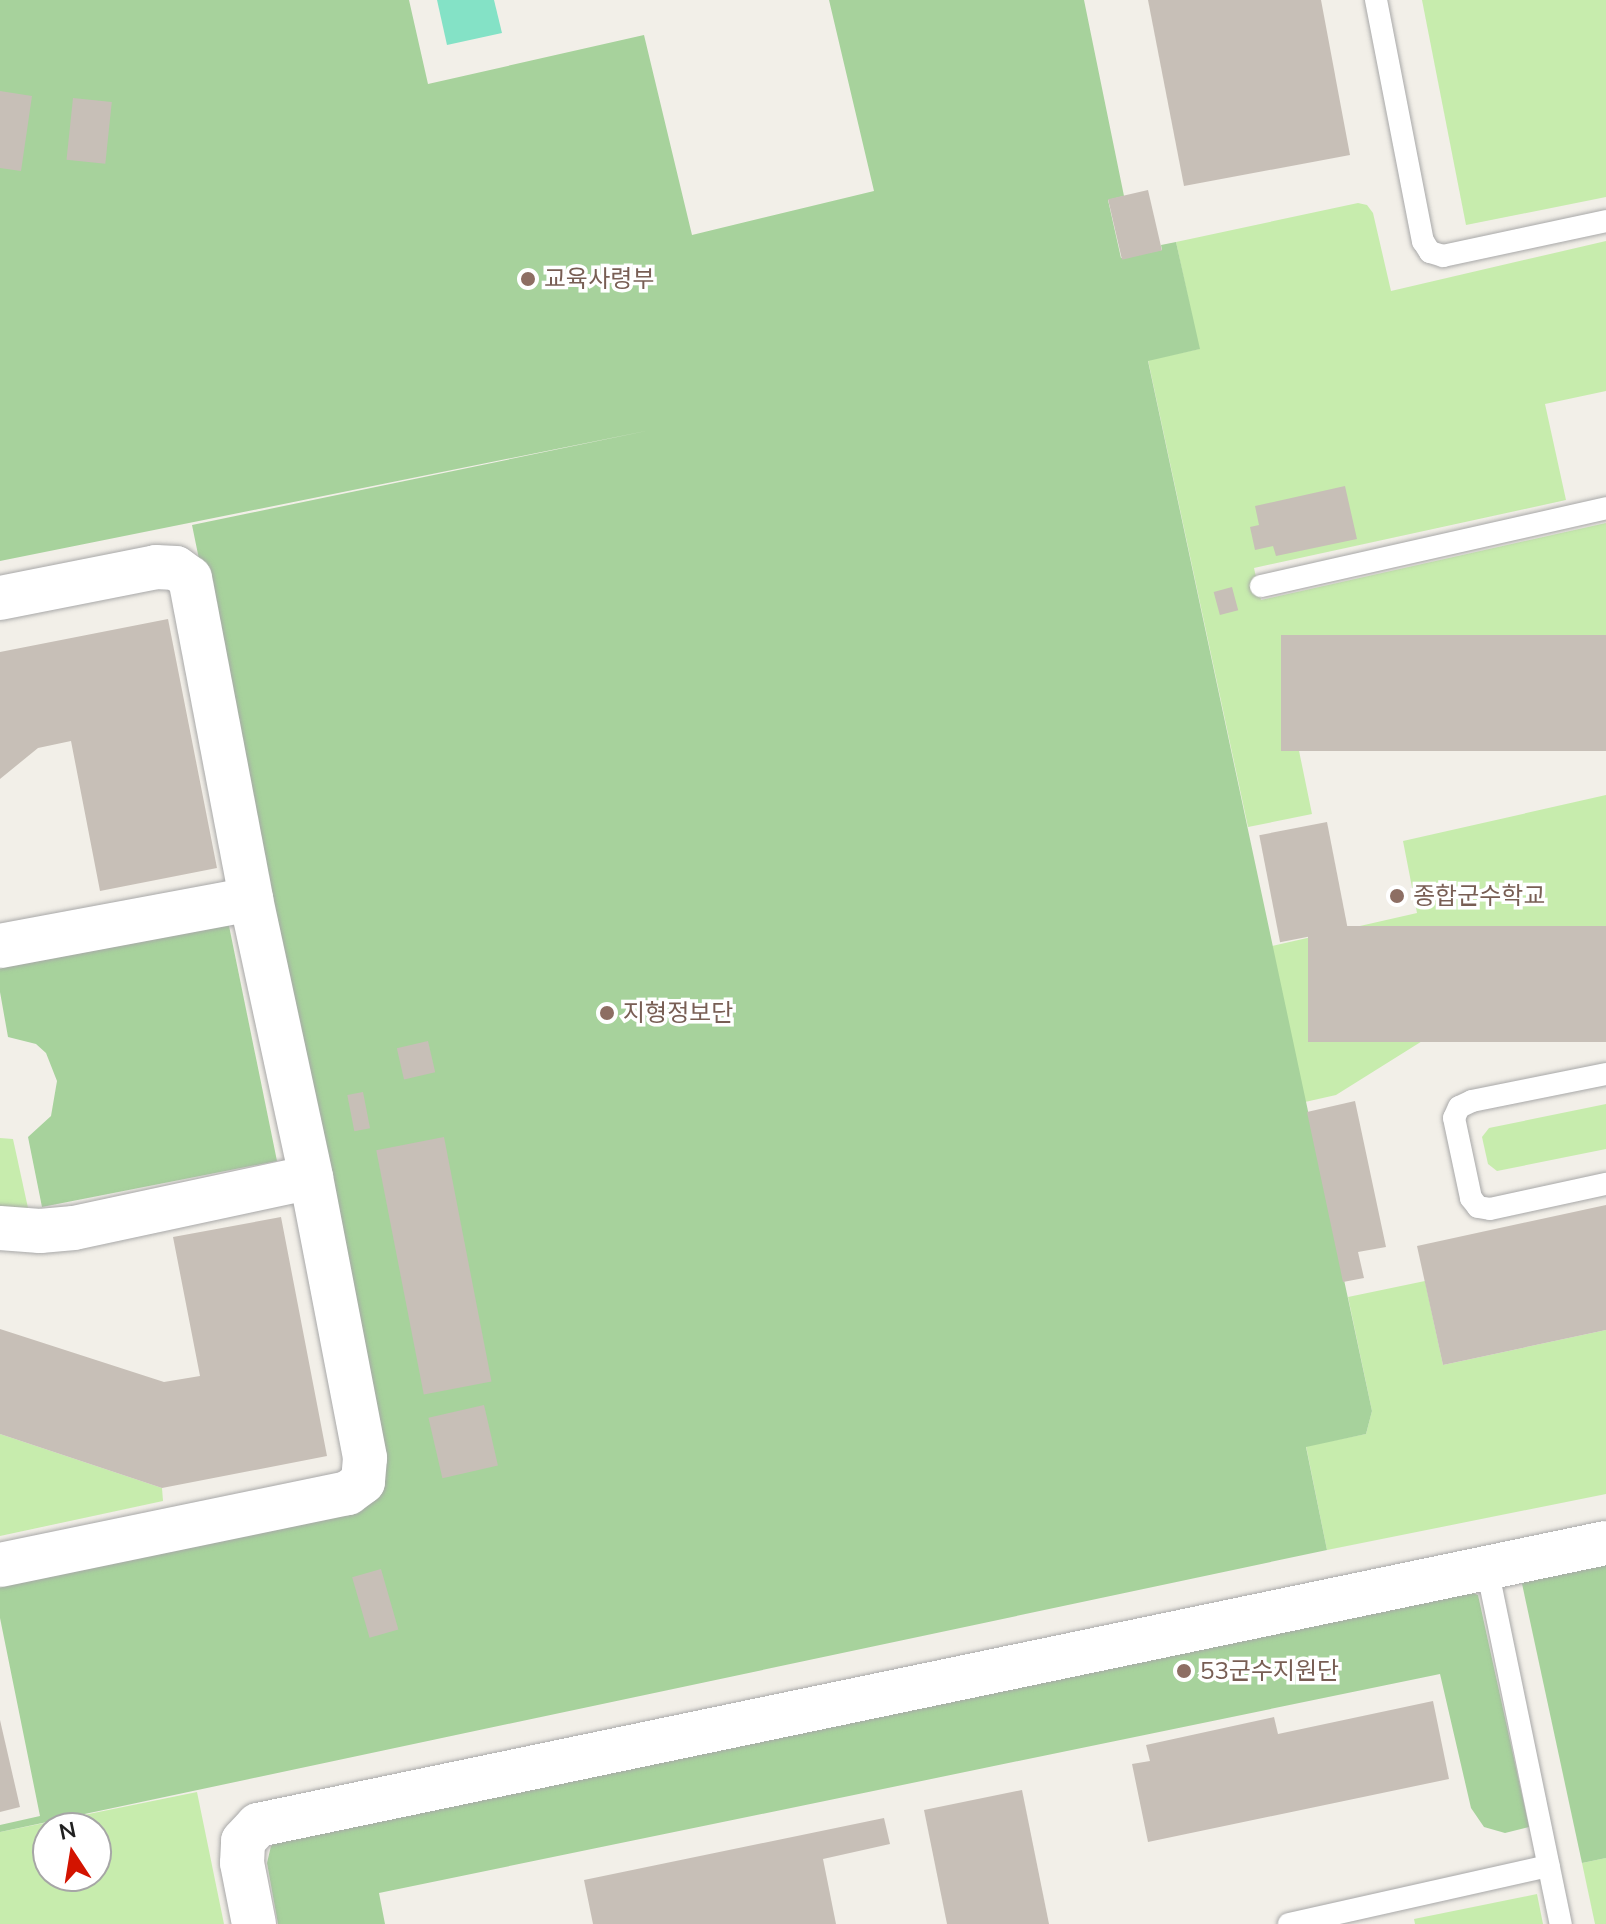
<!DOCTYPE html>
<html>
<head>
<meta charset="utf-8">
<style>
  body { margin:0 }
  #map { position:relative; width:1606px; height:1924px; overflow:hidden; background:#f2efe8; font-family:Mulish,"Noto Sans KR",sans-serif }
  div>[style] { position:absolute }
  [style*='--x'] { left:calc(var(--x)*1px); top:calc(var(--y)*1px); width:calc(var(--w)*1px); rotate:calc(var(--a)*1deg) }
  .grass>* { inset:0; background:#c7ecad }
  .forest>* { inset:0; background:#a7d29c }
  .pitch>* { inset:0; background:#84e2c6 }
  .building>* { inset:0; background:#c7bfb7; transform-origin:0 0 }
  .roads { filter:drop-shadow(0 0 2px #a8a8a8) drop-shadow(0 0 2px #a8a8a8) }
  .lane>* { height:22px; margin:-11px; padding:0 11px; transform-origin:11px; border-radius:11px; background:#fff }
  .street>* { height:44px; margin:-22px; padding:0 22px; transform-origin:22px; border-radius:22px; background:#fff }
  .dots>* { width:22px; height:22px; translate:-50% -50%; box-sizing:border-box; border:4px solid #fff; border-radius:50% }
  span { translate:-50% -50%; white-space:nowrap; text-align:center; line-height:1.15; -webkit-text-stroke:7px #fff; paint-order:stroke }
  .education-label { font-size:24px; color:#785e54 }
  .left { translate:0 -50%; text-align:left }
  .north { position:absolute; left:32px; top:1812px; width:80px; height:80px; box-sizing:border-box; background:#fff; border:2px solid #a6a6a6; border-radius:50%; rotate:348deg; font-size:22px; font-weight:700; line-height:32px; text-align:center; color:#212121 }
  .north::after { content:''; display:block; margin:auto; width:28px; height:36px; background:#d31300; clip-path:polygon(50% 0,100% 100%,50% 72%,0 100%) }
</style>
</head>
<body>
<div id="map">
  <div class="grass">
    <i style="clip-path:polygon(1422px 0,1606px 0,1606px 197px,1466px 225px)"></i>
    <i style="clip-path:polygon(1358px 203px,1367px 205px,1373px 213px,1391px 291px,1606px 241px,1606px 391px,1545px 404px,1566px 500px,1254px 568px,1261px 600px,1606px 523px,1606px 635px,1289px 702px,1312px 814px,1248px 827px,1148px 360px,1199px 349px,1176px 242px)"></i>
    <i style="clip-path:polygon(1606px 795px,1606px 926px,1336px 1095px,1305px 1102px,1272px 946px,1417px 913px,1403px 841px)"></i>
    <i style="clip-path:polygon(1606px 1104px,1606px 1149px,1497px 1171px,1488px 1164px,1482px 1137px,1489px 1128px)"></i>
    <i style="clip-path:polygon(0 1138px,13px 1139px,28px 1208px,0 1207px)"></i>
    <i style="clip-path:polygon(1425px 1281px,1443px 1365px,1606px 1330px,1606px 1494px,1327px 1550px,1306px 1446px,1366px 1434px,1372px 1411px,1348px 1297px)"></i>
    <i style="clip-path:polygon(0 1434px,162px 1488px,163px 1501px,0 1536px)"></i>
    <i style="clip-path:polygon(evenodd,197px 1792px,224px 1924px,0 1924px,0 1832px,197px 1792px,48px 1828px,96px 1828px,96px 1876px,48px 1876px,48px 1828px)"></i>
    <i style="clip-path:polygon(1606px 1858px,1606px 1924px,1595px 1924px,1582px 1863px)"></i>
    <i style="clip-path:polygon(1537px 1894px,1543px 1924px,1415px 1924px,1414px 1919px)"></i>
  </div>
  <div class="forest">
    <i style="clip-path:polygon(0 0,409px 0,428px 84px,644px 35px,692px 235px,874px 191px,829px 0,1084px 0,1124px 196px,1108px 200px,1121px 258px,1162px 250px,1161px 245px,1176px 242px,1200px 349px,1148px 361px,1372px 1411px,1366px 1434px,1306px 1447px,1327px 1550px,0 1832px,0 1825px,40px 1816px,0 1618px,0 1581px,385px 1468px,192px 525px,651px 430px,0 561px)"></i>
    <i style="clip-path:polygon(228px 921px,277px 1161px,42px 1207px,28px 1137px,51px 1116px,57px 1081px,46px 1053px,36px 1044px,8px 1037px,0 992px,0 966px)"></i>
    <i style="clip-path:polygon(1606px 1560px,1606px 1858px,1582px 1863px,1521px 1579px)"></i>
    <i style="clip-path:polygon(1465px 1590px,1478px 1595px,1529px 1827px,1505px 1833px,1484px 1827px,1471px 1808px,1440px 1674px,379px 1893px,385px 1924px,278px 1924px,267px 1863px,271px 1846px,288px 1834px)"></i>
  </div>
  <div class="pitch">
    <i style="clip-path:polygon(437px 0,494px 0,502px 33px,447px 45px)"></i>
  </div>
  <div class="building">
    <i style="clip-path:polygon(1148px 0,1321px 0,1350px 155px,1184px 186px)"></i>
    <i style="clip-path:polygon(0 91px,32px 96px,21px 171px,0 168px)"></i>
    <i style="left:73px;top:98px;width:39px;height:62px;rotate:6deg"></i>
    <i style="left:1148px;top:190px;width:62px;height:41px;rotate:77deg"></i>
    <i style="clip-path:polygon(1345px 486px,1357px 539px,1276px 556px,1273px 546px,1255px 550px,1250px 527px,1259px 525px,1255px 506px)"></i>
    <i style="left:1232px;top:587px;width:24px;height:19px;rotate:75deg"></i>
    <i style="clip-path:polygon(168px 619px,217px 868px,100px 891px,71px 741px,38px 748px,0 779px,0 652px)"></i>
    <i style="left:1606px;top:635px;width:116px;height:325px;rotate:90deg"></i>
    <i style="left:1327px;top:822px;width:109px;height:69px;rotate:79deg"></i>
    <i style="left:1606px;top:926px;width:116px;height:298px;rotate:90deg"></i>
    <i style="left:428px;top:1041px;width:32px;height:32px;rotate:77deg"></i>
    <i style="left:363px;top:1092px;width:37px;height:16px;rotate:79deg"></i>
    <i style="clip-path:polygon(1355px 1101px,1386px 1247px,1358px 1252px,1364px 1278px,1343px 1282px,1307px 1112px)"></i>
    <i style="left:444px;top:1137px;width:249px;height:69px;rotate:79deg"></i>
    <i style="clip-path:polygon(1606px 1205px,1606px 1330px,1443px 1365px,1417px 1246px)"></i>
    <i style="clip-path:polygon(281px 1217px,327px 1456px,162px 1488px,0 1434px,0 1329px,164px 1382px,200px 1376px,173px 1237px)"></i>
    <i style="left:484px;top:1405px;width:62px;height:57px;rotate:77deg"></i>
    <i style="left:381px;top:1569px;width:63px;height:30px;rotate:74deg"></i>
    <i style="clip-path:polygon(1433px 1701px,1449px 1779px,1148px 1842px,1132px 1764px,1150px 1761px,1146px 1745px,1274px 1717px,1278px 1734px)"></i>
    <i style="clip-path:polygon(0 1720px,20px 1807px,0 1812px)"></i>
    <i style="clip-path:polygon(1022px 1790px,1049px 1924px,947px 1924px,924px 1810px)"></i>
    <i style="clip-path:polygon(884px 1818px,890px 1844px,823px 1859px,836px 1924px,593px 1924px,584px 1880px)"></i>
  </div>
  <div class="roads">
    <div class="lane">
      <i style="--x:1376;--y:0;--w:246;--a:79"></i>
      <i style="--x:1423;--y:241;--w:13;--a:58"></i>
      <i style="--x:1430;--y:252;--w:14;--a:17"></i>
      <i style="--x:1443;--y:256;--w:167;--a:-12.1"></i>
      <i style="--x:1261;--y:586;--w:354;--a:-12.7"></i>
      <i style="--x:1606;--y:1074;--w:137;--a:168.6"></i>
      <i style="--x:1472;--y:1101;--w:14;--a:155"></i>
      <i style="--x:1459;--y:1107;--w:12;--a:114"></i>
      <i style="--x:1454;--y:1118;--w:82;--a:78"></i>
      <i style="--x:1471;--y:1198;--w:11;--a:52"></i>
      <i style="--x:1478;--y:1207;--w:12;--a:9"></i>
      <i style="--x:1490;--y:1209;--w:119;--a:-12.2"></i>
      <i style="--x:1487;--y:1568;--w:364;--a:78.3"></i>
      <i style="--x:1289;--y:1924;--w:266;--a:-12.6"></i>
    </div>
    <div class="street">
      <i style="--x:0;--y:598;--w:159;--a:-11.2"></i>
      <i style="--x:156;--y:567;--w:20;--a:3"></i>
      <i style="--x:176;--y:568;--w:17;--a:36"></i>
      <i style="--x:190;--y:578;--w:327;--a:79.2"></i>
      <i style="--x:251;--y:899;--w:284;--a:77.8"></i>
      <i style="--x:311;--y:1177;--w:286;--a:79.1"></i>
      <i style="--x:365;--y:1458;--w:24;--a:95"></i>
      <i style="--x:363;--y:1482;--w:19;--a:144"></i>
      <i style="--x:348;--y:1493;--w:355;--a:168.3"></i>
      <i style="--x:0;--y:946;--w:255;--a:-10.6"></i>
      <i style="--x:0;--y:1228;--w:40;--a:4.3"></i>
      <i style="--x:40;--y:1231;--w:34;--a:-5"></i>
      <i style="--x:74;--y:1228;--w:242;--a:-12.1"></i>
      <i style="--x:254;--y:1924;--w:62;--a:-101.1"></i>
      <i style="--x:242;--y:1863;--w:22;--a:-87"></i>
      <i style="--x:243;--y:1841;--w:22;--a:-47"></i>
      <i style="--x:258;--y:1825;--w:1377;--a:-11.82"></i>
    </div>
  </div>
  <div class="dots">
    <i style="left:528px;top:279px;background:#8d6e63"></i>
    <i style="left:1397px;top:896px;background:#8d6e63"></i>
    <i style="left:607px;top:1013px;background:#8d6e63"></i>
    <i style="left:1184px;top:1671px;background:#8d6e63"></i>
  </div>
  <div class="education-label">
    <span class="left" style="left:544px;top:279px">교육사령부</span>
    <span class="left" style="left:1413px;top:896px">종합군수학교</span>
    <span class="left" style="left:623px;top:1013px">지형정보단</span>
    <span class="left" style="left:1200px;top:1671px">53군수지원단</span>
  </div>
  <div class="north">N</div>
</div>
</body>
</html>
